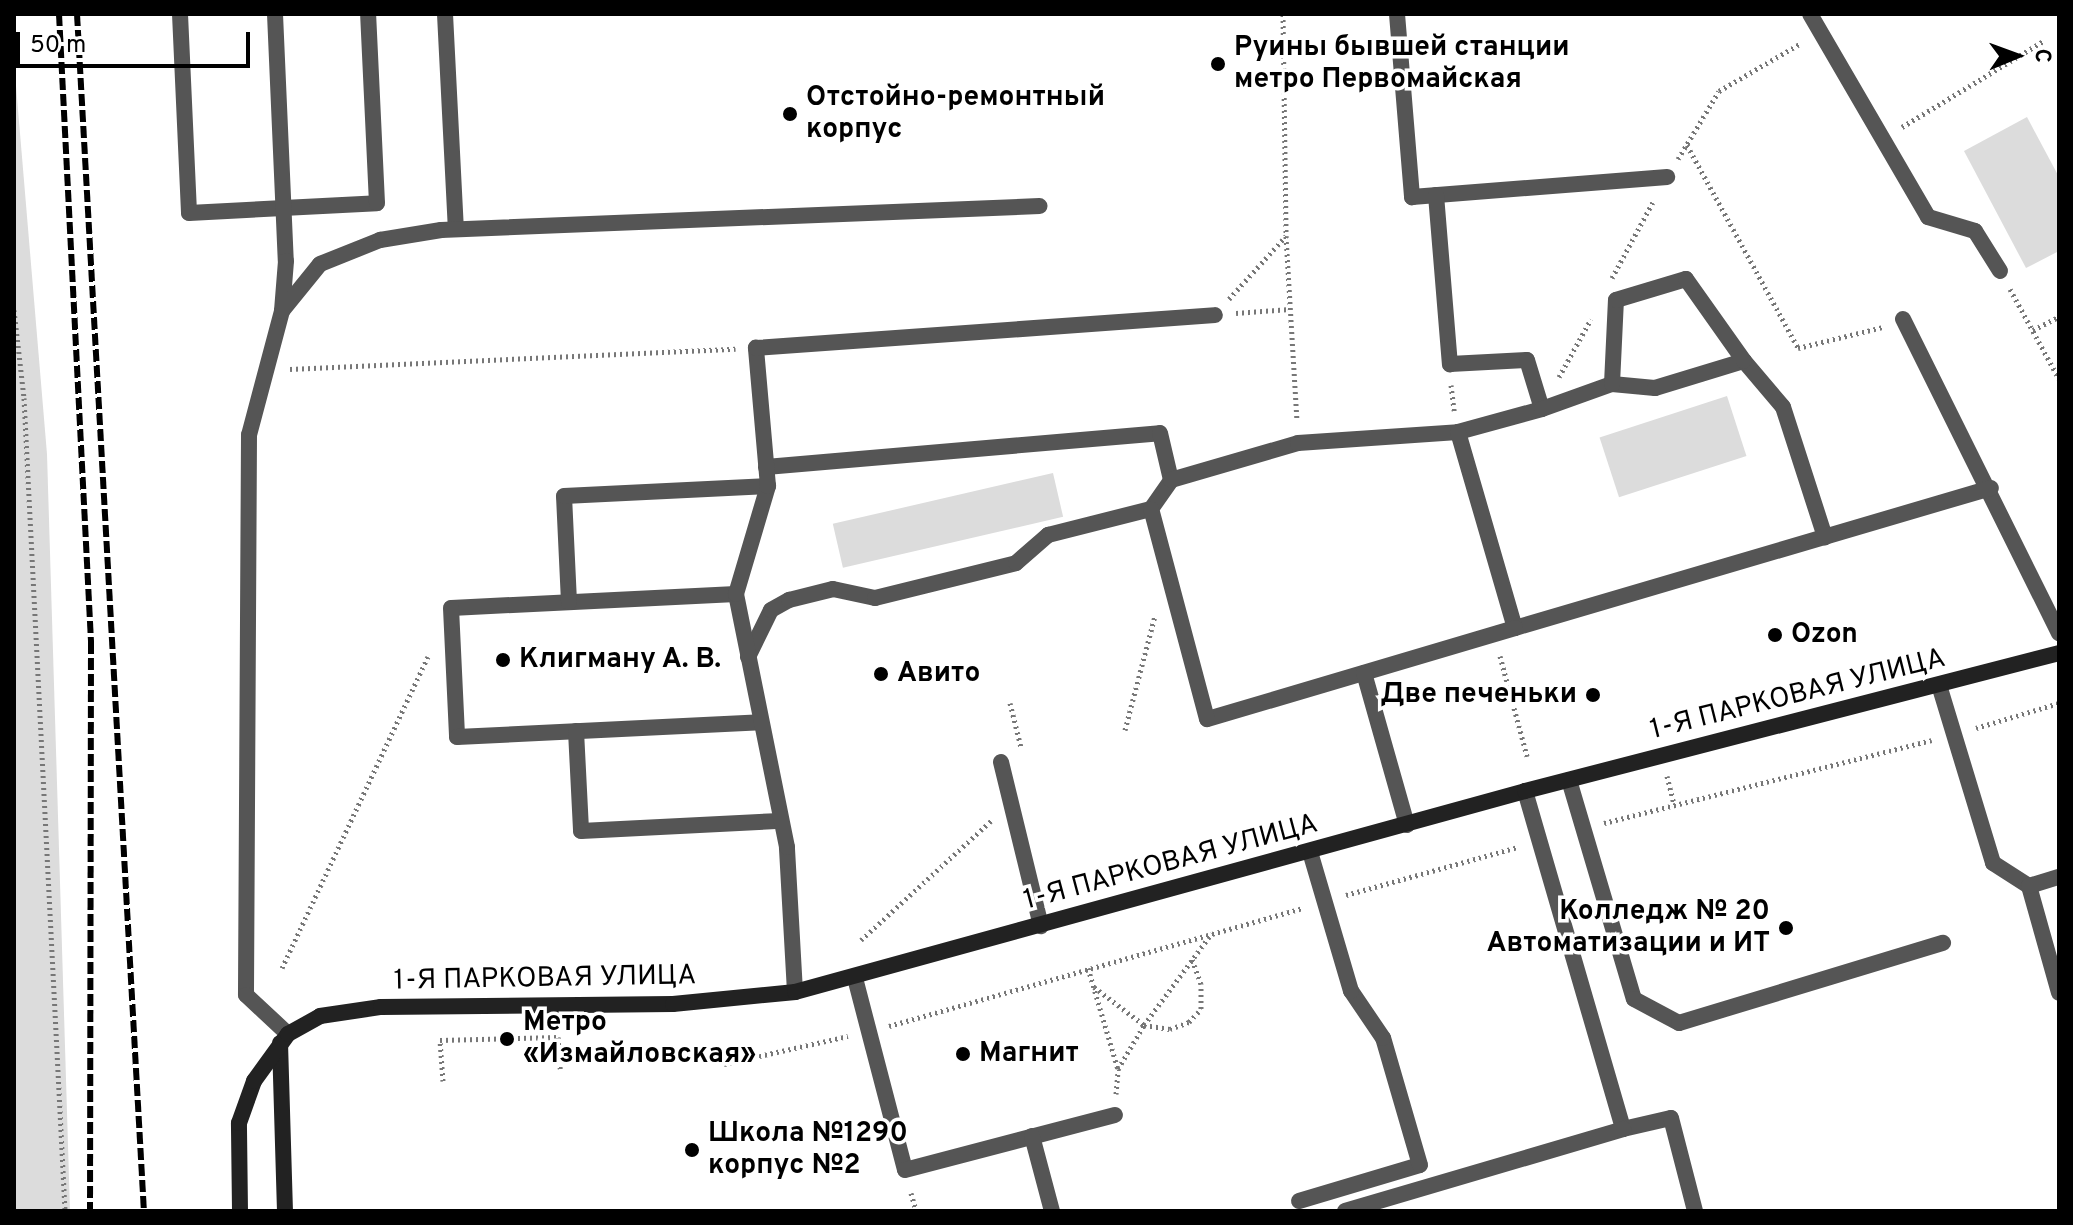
<!DOCTYPE html>
<html>
<head>
<meta charset="utf-8">
<style>
  body { margin:0 }
  #map { position:relative; width:2073px; height:1225px; overflow:hidden; background:#fff; font-family:Overpass,sans-serif }
  div>[style] { position:absolute }
  [style*='--x'] { left:calc(var(--x)*1px); top:calc(var(--y)*1px); width:calc(var(--w)*1px); rotate:calc(var(--a)*1deg) }
  .green>* { inset:0; background:#dcdcdc; transform-origin:0 0 }
  .path>* { height:5px; margin-top:-2.5px; transform-origin:0; background:repeating-linear-gradient(90deg,#777 0 2px,transparent 0 6px) }
  .lane>* { height:16px; margin:-8px; padding:0 8px; transform-origin:8px; border-radius:8px; background:#555 }
  .secondary>* { height:16px; margin:-8px; padding:0 8px; transform-origin:8px; border-radius:8px; background:#222 }
  .rail>* { height:6px; margin-top:-3px; transform-origin:0; background:repeating-linear-gradient(90deg,#000 0 12px,transparent 0 16px) }
  .dots>* { width:22px; height:22px; translate:-50% -50%; box-sizing:border-box; border:4px solid #fff; border-radius:50% }
  span { translate:-50% -50%; white-space:nowrap; text-align:center; line-height:1.15; -webkit-text-stroke:7px #fff; paint-order:stroke }
  .poi-label { font-size:28px; color:#000; font-weight:700 }
  .left { translate:0 -50%; text-align:left }
  .right { translate:-100% -50%; text-align:right }
  .street-label { font-size:28px; color:#000 }
  .frame { position:absolute; inset:0; border:16px solid #000; pointer-events:none }
  .north { position:absolute; left:1977px; top:16px; width:80px; height:80px; -webkit-text-stroke:6px #fff; paint-order:stroke; rotate:89deg; font-size:22px; font-weight:700; line-height:32px; text-align:center; color:#000 }
  .north::after { content:''; display:block; margin:auto; width:28px; height:36px; background:#000; clip-path:polygon(50% 0,100% 100%,50% 72%,0 100%) }
  .scale { position:absolute; left:16px; top:32px; width:234px; height:36px; box-sizing:border-box; border:4px solid #000; border-top:0; padding-left:10px; font-size:24px; line-height:28px; white-space:nowrap; color:#000; -webkit-text-stroke:6px #fff; paint-order:stroke }
</style>
</head>
<body>
<div id="map">
  <div class="green">
    <i style="clip-path:polygon(14px 62px,47px 454px,70px 1211px,14px 1211px)"></i>
    <i style="clip-path:polygon(2027px 117px,2059px 177px,2059px 251px,2026px 268px,1964px 151px)"></i>
    <i style="left:1727px;top:396px;width:63px;height:134px;rotate:72deg"></i>
    <i style="left:1053px;top:473px;width:45px;height:226px;rotate:77deg"></i>
  </div>
  <div class="path">
    <i style="--x:1283;--y:14;--w:222;--a:89.2"></i>
    <i style="--x:1286;--y:236;--w:185;--a:86.6"></i>
    <i style="--x:1902;--y:127;--w:167;--a:-31.3"></i>
    <i style="--x:1687;--y:145;--w:231;--a:61.3"></i>
    <i style="--x:1798;--y:348;--w:88;--a:-13.9"></i>
    <i style="--x:1678;--y:159;--w:79;--a:-58.9"></i>
    <i style="--x:1719;--y:91;--w:95;--a:-30.3"></i>
    <i style="--x:1612;--y:278;--w:86;--a:-61.7"></i>
    <i style="--x:2010;--y:289;--w:102;--a:61.4"></i>
    <i style="--x:1229;--y:299;--w:85;--a:-47.9"></i>
    <i style="--x:14;--y:310;--w:89;--a:83.5"></i>
    <i style="--x:24;--y:398;--w:814;--a:87.11"></i>
    <i style="--x:1236;--y:313;--w:54;--a:-4.2"></i>
    <i style="--x:2033;--y:330;--w:29;--a:-27"></i>
    <i style="--x:290;--y:369;--w:446;--a:-2.6"></i>
    <i style="--x:1559;--y:377;--w:66;--a:-61.1"></i>
    <i style="--x:1451;--y:385;--w:26;--a:83"></i>
    <i style="--x:1500;--y:656;--w:104;--a:74.9"></i>
    <i style="--x:1010;--y:703;--w:45;--a:76"></i>
    <i style="--x:1653;--y:721;--w:15;--a:74"></i>
    <i style="--x:1976;--y:728;--w:87;--a:-16.8"></i>
    <i style="--x:1125;--y:730;--w:118;--a:-75.3"></i>
    <i style="--x:1667;--y:776;--w:30;--a:76"></i>
    <i style="--x:1604;--y:823;--w:338;--a:-14.2"></i>
    <i style="--x:1346;--y:895;--w:179;--a:-15.6"></i>
    <i style="--x:861;--y:940;--w:178;--a:-42.5"></i>
    <i style="--x:282;--y:968;--w:344;--a:-64.9"></i>
    <i style="--x:1088;--y:968;--w:105;--a:73.5"></i>
    <i style="--x:1094;--y:987;--w:63;--a:37.2"></i>
    <i style="--x:1144;--y:1025;--w:26;--a:9"></i>
    <i style="--x:1170;--y:1029;--w:20;--a:-20"></i>
    <i style="--x:1189;--y:1022;--w:18;--a:-47"></i>
    <i style="--x:1201;--y:1009;--w:25;--a:-90"></i>
    <i style="--x:1201;--y:984;--w:27;--a:-110"></i>
    <i style="--x:889;--y:1026;--w:430;--a:-15.9"></i>
    <i style="--x:724;--y:1064;--w:127;--a:-12.7"></i>
    <i style="--x:443;--y:1081;--w:41;--a:-94.2"></i>
    <i style="--x:440;--y:1040;--w:118;--a:-1.5"></i>
    <i style="--x:558;--y:1037;--w:32;--a:86"></i>
    <i style="--x:1116;--y:1094;--w:25;--a:-85"></i>
    <i style="--x:1118;--y:1069;--w:51;--a:-59.4"></i>
    <i style="--x:1144;--y:1025;--w:114;--a:-53.5"></i>
    <i style="--x:911;--y:1193;--w:19;--a:74"></i>
  </div>
  <div class="lane">
    <i style="--x:180;--y:14;--w:199;--a:87.4"></i>
    <i style="--x:189;--y:213;--w:188;--a:-3"></i>
    <i style="--x:377;--y:203;--w:189;--a:-92.7"></i>
    <i style="--x:275;--y:14;--w:247;--a:87.5"></i>
    <i style="--x:286;--y:261;--w:50;--a:94.6"></i>
    <i style="--x:282;--y:311;--w:128;--a:104.9"></i>
    <i style="--x:249;--y:435;--w:560;--a:90.31"></i>
    <i style="--x:246;--y:995;--w:57;--a:42.9"></i>
    <i style="--x:445;--y:14;--w:215;--a:87.1"></i>
    <i style="--x:1397;--y:14;--w:184;--a:85.3"></i>
    <i style="--x:1412;--y:197;--w:256;--a:-4.5"></i>
    <i style="--x:1810;--y:14;--w:235;--a:59.8"></i>
    <i style="--x:1928;--y:217;--w:49;--a:16.6"></i>
    <i style="--x:1975;--y:231;--w:47;--a:58"></i>
    <i style="--x:1436;--y:195;--w:170;--a:85.3"></i>
    <i style="--x:1450;--y:364;--w:77;--a:-3"></i>
    <i style="--x:1527;--y:360;--w:51;--a:73"></i>
    <i style="--x:1542;--y:409;--w:87;--a:164.7"></i>
    <i style="--x:282;--y:311;--w:60;--a:-51"></i>
    <i style="--x:320;--y:264;--w:65;--a:-21.8"></i>
    <i style="--x:380;--y:240;--w:62;--a:-9.3"></i>
    <i style="--x:441;--y:230;--w:599;--a:-2.29"></i>
    <i style="--x:1903;--y:319;--w:351;--a:63.6"></i>
    <i style="--x:1612;--y:384;--w:43;--a:5.3"></i>
    <i style="--x:1655;--y:388;--w:93;--a:-16.9"></i>
    <i style="--x:1744;--y:361;--w:60;--a:49.7"></i>
    <i style="--x:1783;--y:407;--w:137;--a:72.1"></i>
    <i style="--x:1542;--y:409;--w:74;--a:-19.7"></i>
    <i style="--x:1612;--y:384;--w:84;--a:-87.3"></i>
    <i style="--x:1616;--y:300;--w:73;--a:-16.7"></i>
    <i style="--x:1686;--y:279;--w:100;--a:54.7"></i>
    <i style="--x:766;--y:467;--w:395;--a:-4.9"></i>
    <i style="--x:1160;--y:433;--w:48;--a:76.8"></i>
    <i style="--x:736;--y:594;--w:285;--a:177.2"></i>
    <i style="--x:451;--y:608;--w:129;--a:87.3"></i>
    <i style="--x:457;--y:737;--w:304;--a:-2.8"></i>
    <i style="--x:569;--y:602;--w:106;--a:-92.7"></i>
    <i style="--x:564;--y:496;--w:204;--a:-2.8"></i>
    <i style="--x:1515;--y:628;--w:496;--a:-16.4"></i>
    <i style="--x:748;--y:657;--w:52;--a:-63.9"></i>
    <i style="--x:771;--y:610;--w:21;--a:-29"></i>
    <i style="--x:789;--y:600;--w:45;--a:-14"></i>
    <i style="--x:833;--y:589;--w:43;--a:12.1"></i>
    <i style="--x:875;--y:598;--w:145;--a:-13.9"></i>
    <i style="--x:1016;--y:563;--w:43;--a:-41.2"></i>
    <i style="--x:1048;--y:535;--w:106;--a:-14.2"></i>
    <i style="--x:1151;--y:509;--w:35;--a:-55"></i>
    <i style="--x:1171;--y:480;--w:132;--a:-16.2"></i>
    <i style="--x:1298;--y:443;--w:160;--a:-3.9"></i>
    <i style="--x:1458;--y:432;--w:204;--a:73.8"></i>
    <i style="--x:1515;--y:628;--w:321;--a:163.5"></i>
    <i style="--x:1207;--y:719;--w:217;--a:-104.9"></i>
    <i style="--x:1364;--y:673;--w:158;--a:74.2"></i>
    <i style="--x:1939;--y:685;--w:186;--a:73.1"></i>
    <i style="--x:1993;--y:863;--w:43;--a:32.6"></i>
    <i style="--x:2029;--y:886;--w:111;--a:74.3"></i>
    <i style="--x:576;--y:731;--w:100;--a:87.1"></i>
    <i style="--x:581;--y:831;--w:200;--a:-2.9"></i>
    <i style="--x:1001;--y:762;--w:169;--a:76.3"></i>
    <i style="--x:1569;--y:780;--w:228;--a:73.5"></i>
    <i style="--x:1634;--y:999;--w:51;--a:28.1"></i>
    <i style="--x:1679;--y:1023;--w:276;--a:-16.9"></i>
    <i style="--x:1525;--y:791;--w:352;--a:73.8"></i>
    <i style="--x:1623;--y:1129;--w:49;--a:-12.9"></i>
    <i style="--x:1671;--y:1118;--w:96;--a:75.5"></i>
    <i style="--x:2029;--y:886;--w:31;--a:-17"></i>
    <i style="--x:855;--y:978;--w:198;--a:75.4"></i>
    <i style="--x:905;--y:1170;--w:217;--a:-14.7"></i>
    <i style="--x:795;--y:992;--w:145;--a:-93.2"></i>
    <i style="--x:787;--y:847;--w:258;--a:-101.4"></i>
    <i style="--x:736;--y:594;--w:113;--a:-73.5"></i>
    <i style="--x:768;--y:486;--w:139;--a:-95"></i>
    <i style="--x:756;--y:348;--w:460;--a:-4.1"></i>
    <i style="--x:1032;--y:1136;--w:78;--a:75.1"></i>
    <i style="--x:1299;--y:1201;--w:126;--a:-16.6"></i>
    <i style="--x:1420;--y:1165;--w:132;--a:-106.2"></i>
    <i style="--x:1383;--y:1038;--w:57;--a:-124.2"></i>
    <i style="--x:1351;--y:991;--w:145;--a:-106.4"></i>
    <i style="--x:1345;--y:1211;--w:290;--a:-16.4"></i>
  </div>
  <div class="secondary">
    <i style="--x:280;--y:1043;--w:168;--a:88.3"></i>
    <i style="--x:240;--y:1211;--w:88;--a:-90.7"></i>
    <i style="--x:239;--y:1123;--w:45;--a:-70.3"></i>
    <i style="--x:254;--y:1081;--w:58;--a:-54.1"></i>
    <i style="--x:288;--y:1034;--w:37;--a:-29"></i>
    <i style="--x:320;--y:1016;--w:62;--a:-8.4"></i>
    <i style="--x:381;--y:1007;--w:292;--a:-0.6"></i>
    <i style="--x:673;--y:1004;--w:123;--a:-5.6"></i>
    <i style="--x:795;--y:992;--w:757;--a:-15.39"></i>
    <i style="--x:1525;--y:791;--w:552;--a:-14.49"></i>
  </div>
  <div class="rail">
    <i style="--x:59;--y:14;--w:629;--a:87.08"></i>
    <i style="--x:91;--y:642;--w:569;--a:90.1"></i>
    <i style="--x:77;--y:14;--w:1199;--a:86.8"></i>
  </div>
  <div class="dots">
    <i style="left:1218px;top:64px;background:#000"></i>
    <i style="left:790px;top:114px;background:#000"></i>
    <i style="left:1775px;top:635px;background:#000"></i>
    <i style="left:503px;top:660px;background:#000"></i>
    <i style="left:881px;top:674px;background:#000"></i>
    <i style="left:1593px;top:695px;background:#000"></i>
    <i style="left:1786px;top:928px;background:#000"></i>
    <i style="left:507px;top:1039px;background:#000"></i>
    <i style="left:963px;top:1054px;background:#000"></i>
    <i style="left:692px;top:1150px;background:#000"></i>
  </div>
  <div class="poi-label">
    <span class="left" style="left:1234px;top:64px">Руины бывшей станции<br>метро Первомайская</span>
    <span class="left" style="left:806px;top:114px">Отстойно-ремонтный<br>корпус</span>
    <span class="left" style="left:1791px;top:635px">Ozon</span>
    <span class="left" style="left:519px;top:660px">Клигману А. В.</span>
    <span class="left" style="left:897px;top:674px">Авито</span>
    <span class="right" style="left:1577px;top:695px">Две печеньки</span>
    <span class="right" style="left:1770px;top:928px">Колледж № 20<br>Автоматизации и ИТ</span>
    <span class="left" style="left:523px;top:1039px">Метро<br>«Измайловская»</span>
    <span class="left" style="left:979px;top:1054px">Магнит</span>
    <span class="left" style="left:708px;top:1150px">Школа №1290<br>корпус №2</span>
  </div>
  <div class="street-label">
    <span style="left:1798px;top:695px;rotate:-14deg">1-Я ПАРКОВАЯ УЛИЦА</span>
    <span style="left:1171px;top:863px;rotate:-15deg">1-Я ПАРКОВАЯ УЛИЦА</span>
    <span style="left:545px;top:979px;rotate:-1deg">1-Я ПАРКОВАЯ УЛИЦА</span>
  </div>
  <div class="frame"></div>
  <div class="north">С</div>
  <div class="scale">50 m</div>
</div>
</body>
</html>
